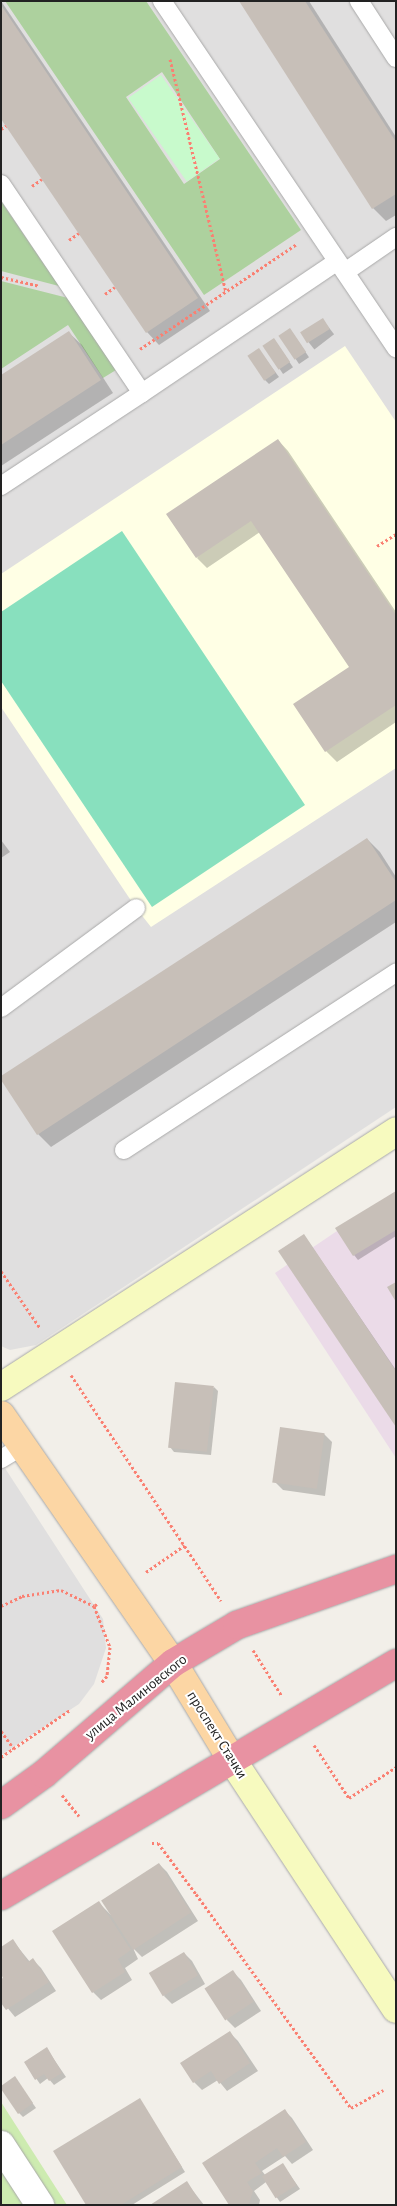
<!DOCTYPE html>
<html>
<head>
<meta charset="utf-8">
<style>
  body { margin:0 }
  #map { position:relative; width:397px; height:2206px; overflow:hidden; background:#f2efe9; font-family:"Alegreya Sans",sans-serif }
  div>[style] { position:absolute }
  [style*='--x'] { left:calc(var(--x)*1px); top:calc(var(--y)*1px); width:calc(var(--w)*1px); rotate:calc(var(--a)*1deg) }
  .residential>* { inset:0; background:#e0dfdf }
  .industrial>* { inset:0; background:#ebdbe8 }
  .education>* { inset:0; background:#ffffe5 }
  .grass>* { inset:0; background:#cdebb0 }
  .forest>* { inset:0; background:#add19e }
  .park>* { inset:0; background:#c8facc; transform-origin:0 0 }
  .pitch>* { inset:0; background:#88e0be }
  .shadow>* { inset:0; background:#0003; transform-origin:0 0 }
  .building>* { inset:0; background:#c7bfb8; transform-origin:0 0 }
  .path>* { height:3px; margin-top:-1.5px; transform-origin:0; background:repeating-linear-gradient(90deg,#fa8072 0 2.5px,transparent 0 5px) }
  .roads { filter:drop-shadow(0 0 1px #a9a9a9) drop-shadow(0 0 1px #a9a9a9) }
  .lane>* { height:18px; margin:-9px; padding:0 9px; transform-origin:9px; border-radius:9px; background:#fff }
  .street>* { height:28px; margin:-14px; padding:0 14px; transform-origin:14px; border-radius:14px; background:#fff }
  .secondary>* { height:28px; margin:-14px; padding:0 14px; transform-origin:14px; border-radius:14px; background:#f7fabf }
  .primary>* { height:28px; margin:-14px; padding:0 14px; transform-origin:14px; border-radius:14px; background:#fcd6a4 }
  .highway>* { height:28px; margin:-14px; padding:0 14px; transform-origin:14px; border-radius:14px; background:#e892a2 }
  span { translate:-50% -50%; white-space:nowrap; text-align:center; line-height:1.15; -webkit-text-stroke:4px #fff; paint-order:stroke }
  .street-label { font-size:15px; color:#222 }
  .frame { position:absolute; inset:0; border:2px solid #222; pointer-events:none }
</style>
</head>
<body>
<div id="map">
  <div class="residential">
    <i style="clip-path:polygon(1px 1px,396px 1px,396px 1107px,36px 1345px,10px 1350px,1px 1346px)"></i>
    <i style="clip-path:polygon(1px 1462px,103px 1619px,106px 1648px,94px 1684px,79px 1704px,1px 1755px)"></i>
  </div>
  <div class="industrial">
    <i style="clip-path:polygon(396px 1191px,396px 1458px,275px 1273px)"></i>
  </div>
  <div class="education">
    <i style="clip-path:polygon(345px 346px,396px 422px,396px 768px,151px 927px,136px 908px,1px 707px,1px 574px)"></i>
  </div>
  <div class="grass">
    <i style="clip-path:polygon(1px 2102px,67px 2205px,1px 2205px)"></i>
  </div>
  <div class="forest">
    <i style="clip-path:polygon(evenodd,5px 1px,146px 1px,301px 230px,204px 295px,5px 1px,162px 72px,220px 159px,184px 184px,126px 97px,162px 72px)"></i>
    <i style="clip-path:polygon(1px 201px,59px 286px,1px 271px)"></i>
    <i style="clip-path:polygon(1px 281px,68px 298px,116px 370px,103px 378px,68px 325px,1px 369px)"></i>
  </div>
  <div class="park">
    <i style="left:161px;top:75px;width:102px;height:40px;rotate:55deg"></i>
  </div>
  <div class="pitch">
    <i style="clip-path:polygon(122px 531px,305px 805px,152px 907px,1px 681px,1px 612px)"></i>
  </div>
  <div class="shadow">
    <i style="clip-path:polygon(1px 1px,210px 311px,159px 345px,147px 332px,1px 116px)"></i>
    <i style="clip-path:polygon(240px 1px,309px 1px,396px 137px,396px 215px,386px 221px,373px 208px)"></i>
    <i style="left:323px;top:320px;width:18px;height:25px;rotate:52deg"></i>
    <i style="left:290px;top:329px;width:34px;height:12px;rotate:56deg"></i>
    <i style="clip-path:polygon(69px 333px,82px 345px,113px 393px,1px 466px,1px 377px)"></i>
    <i style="left:274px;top:339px;width:34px;height:12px;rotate:56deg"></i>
    <i style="clip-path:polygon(259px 350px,279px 377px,269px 384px,265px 380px)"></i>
    <i style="clip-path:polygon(278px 440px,288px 451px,396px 612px,396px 722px,337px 762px,326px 751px,295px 705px,351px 668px,260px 532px,207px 568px,197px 558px)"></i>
    <i style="clip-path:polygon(367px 839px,380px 852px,396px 877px,396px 922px,51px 1147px,38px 1134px)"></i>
    <i style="clip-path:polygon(1px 840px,10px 852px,1px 858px)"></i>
    <i style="clip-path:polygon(396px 1193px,396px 1236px,358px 1260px,354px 1255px)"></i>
    <i style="clip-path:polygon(304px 1235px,396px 1370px,396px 1425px)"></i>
    <i style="clip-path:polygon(214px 1387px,218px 1391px,211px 1455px,174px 1452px,170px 1447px)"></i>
    <i style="clip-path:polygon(324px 1434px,332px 1442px,325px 1496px,283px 1490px,275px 1482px)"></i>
    <i style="clip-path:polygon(159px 1864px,167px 1872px,198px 1921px,142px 1957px,133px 1948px,138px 1959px,125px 1968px,132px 1980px,101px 2000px,93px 1992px,99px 1903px,111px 1915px)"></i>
    <i style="clip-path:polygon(13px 1941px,30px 1962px,33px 1960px,41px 1968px,56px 1991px,15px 2017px,1px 2000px)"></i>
    <i style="clip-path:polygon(184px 1953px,192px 1961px,205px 1984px,172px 2004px,164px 1996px)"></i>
    <i style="clip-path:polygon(233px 1972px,241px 1980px,261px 2011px,235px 2028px,227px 2020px)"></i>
    <i style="clip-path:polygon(230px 2033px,238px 2041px,258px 2071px,227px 2091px,218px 2080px,202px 2090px,194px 2082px)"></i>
    <i style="clip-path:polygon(47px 2049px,66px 2077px,54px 2085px,48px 2078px,40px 2084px,25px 2062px)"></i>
    <i style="clip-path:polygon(15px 2078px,36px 2108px,23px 2117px,19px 2113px)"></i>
    <i style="clip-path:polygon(140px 2100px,185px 2172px,132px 2205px,88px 2205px)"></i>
    <i style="clip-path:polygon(284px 2110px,292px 2118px,313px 2150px,292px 2164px,285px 2156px,262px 2171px,266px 2176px,283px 2165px,300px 2189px,280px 2202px,266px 2182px,254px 2191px,260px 2200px,259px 2205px,231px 2205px)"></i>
    <i style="clip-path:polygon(187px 2183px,204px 2205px,152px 2205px)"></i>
  </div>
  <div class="building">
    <i style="clip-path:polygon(239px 1px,305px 1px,396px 142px,396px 194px,372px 209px)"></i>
    <i style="clip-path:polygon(1px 5px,198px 298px,146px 333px,1px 119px)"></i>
    <i style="left:323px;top:318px;width:13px;height:27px;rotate:58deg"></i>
    <i style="left:290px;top:328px;width:29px;height:14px;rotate:56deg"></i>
    <i style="clip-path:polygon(69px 331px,101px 380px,1px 445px,1px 375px)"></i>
    <i style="left:274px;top:338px;width:29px;height:14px;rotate:56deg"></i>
    <i style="left:259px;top:348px;width:30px;height:14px;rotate:56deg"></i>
    <i style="clip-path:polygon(278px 439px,396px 615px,396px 705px,325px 752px,293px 704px,349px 667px,251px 521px,196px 558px,166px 514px)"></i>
    <i style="clip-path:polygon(367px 838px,396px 882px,396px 900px,37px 1135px,1px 1080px,1px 1076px)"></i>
    <i style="clip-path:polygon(396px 1191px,396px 1230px,353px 1256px,335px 1228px)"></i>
    <i style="clip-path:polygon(304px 1234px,396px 1371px,396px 1427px,278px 1251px)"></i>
    <i style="clip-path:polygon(396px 1282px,396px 1302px,387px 1287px)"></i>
    <i style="left:175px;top:1382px;width:39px;height:66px;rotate:6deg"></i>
    <i style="left:280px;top:1427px;width:45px;height:56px;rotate:8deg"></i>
    <i style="left:159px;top:1863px;width:59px;height:69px;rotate:57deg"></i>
    <i style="clip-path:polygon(99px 1901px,131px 1950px,118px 1959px,125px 1972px,92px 1993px,52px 1931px)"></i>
    <i style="clip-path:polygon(13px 1939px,28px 1962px,33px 1958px,49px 1982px,6px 2010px,1px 2003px,1px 1979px,3px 1978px,1px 1974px,1px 1947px)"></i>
    <i style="left:184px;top:1952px;width:27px;height:41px;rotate:59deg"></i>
    <i style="left:233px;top:1970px;width:38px;height:34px;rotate:57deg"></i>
    <i style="clip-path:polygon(230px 2031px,250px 2063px,219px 2084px,211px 2071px,193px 2083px,180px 2063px)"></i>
    <i style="clip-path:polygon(47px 2047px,62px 2073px,49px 2081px,44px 2074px,35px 2080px,24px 2062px)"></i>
    <i style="clip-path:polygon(15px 2076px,33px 2103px,18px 2114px,1px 2089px,1px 2086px)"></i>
    <i style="clip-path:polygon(140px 2098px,182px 2167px,121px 2205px,86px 2205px,53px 2151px)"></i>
    <i style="clip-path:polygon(285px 2109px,306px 2142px,283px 2157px,277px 2148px,255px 2163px,262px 2173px,247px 2182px,253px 2191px,249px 2205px,229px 2205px,202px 2163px)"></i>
    <i style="left:283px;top:2163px;width:26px;height:25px;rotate:58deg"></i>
    <i style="clip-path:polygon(187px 2181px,202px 2205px,150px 2205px)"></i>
  </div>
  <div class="path">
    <i style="--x:170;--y:59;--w:240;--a:76.5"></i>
    <i style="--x:1;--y:129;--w:6;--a:-31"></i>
    <i style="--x:32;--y:186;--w:12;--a:-35"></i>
    <i style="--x:69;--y:240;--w:12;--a:-35"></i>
    <i style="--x:1;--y:277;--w:39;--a:13"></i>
    <i style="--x:105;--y:294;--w:12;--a:-35"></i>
    <i style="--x:140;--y:349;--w:189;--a:-33.8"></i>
    <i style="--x:377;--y:546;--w:22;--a:-32"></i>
    <i style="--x:1;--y:1271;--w:69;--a:55.6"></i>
    <i style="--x:71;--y:1375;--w:271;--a:56.4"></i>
    <i style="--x:146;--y:1572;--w:47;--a:-34.7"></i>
    <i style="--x:97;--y:1604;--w:4;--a:146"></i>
    <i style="--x:94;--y:1606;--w:44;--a:68.7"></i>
    <i style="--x:110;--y:1647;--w:29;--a:96"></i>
    <i style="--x:107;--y:1676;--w:9;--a:131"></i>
    <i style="--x:1;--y:1606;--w:23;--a:-25"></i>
    <i style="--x:22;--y:1596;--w:39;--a:-9"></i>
    <i style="--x:61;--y:1590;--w:37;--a:26"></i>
    <i style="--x:253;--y:1650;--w:54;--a:57.8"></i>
    <i style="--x:1;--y:1731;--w:22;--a:54"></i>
    <i style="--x:314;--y:1745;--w:64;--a:56.6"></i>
    <i style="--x:349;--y:1798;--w:56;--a:-33.4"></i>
    <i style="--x:1;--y:1757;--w:83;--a:-34.3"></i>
    <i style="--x:62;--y:1795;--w:27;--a:51"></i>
    <i style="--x:152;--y:1843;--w:6;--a:0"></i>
    <i style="--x:158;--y:1843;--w:64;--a:53.3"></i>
    <i style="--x:196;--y:1894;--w:264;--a:54.1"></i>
    <i style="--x:351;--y:2108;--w:37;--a:-29"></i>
  </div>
  <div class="roads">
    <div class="lane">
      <i style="--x:162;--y:1;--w:419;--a:56"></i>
      <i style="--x:359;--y:1;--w:68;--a:57"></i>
      <i style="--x:1;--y:184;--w:252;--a:56"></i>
      <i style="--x:142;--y:393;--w:169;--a:146.6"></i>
      <i style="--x:345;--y:272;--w:62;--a:-34.5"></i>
      <i style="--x:142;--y:393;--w:234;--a:-34"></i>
      <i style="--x:1;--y:1008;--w:168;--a:-36.5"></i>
      <i style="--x:124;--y:1150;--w:325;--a:-33.1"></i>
      <i style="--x:1;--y:1459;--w:26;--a:-31"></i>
    </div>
    <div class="street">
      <i style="--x:1;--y:2145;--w:72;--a:57"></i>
    </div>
    <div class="secondary">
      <i style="--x:1;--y:1387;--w:471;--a:-32.9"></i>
      <i style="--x:232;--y:1760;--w:298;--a:56.6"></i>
    </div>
    <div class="primary">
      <i style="--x:1;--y:1415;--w:302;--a:55.3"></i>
      <i style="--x:173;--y:1663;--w:114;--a:58.7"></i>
    </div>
    <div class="highway">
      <i style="--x:1;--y:1805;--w:53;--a:-35.8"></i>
      <i style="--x:44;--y:1774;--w:170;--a:-40.7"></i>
      <i style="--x:173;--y:1663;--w:74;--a:-30.7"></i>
      <i style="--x:237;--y:1625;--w:169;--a:-19.4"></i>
      <i style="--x:1;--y:1896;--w:459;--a:-30.5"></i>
    </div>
  </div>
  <div class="street-label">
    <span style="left:136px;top:1697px;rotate:-39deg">улица Малиновского</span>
    <span style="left:217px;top:1735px;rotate:58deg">проспект Стачки</span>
  </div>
  <div class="frame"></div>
</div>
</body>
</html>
